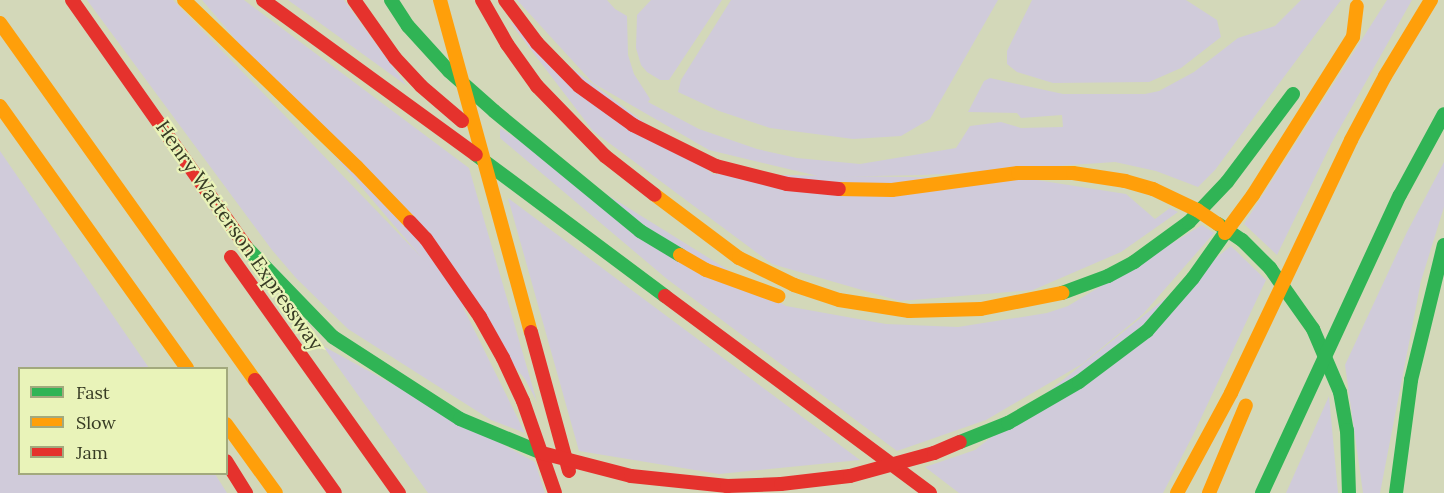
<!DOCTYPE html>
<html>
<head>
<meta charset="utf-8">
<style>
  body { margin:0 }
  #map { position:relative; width:1444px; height:493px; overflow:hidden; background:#d3d8b9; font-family:Lora,serif }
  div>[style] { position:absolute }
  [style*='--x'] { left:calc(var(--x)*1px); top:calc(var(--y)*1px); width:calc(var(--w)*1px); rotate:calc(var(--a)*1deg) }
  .green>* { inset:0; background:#d0cbda }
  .fast>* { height:14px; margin:-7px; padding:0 7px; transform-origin:7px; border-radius:7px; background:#30b455 }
  .slow>* { height:14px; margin:-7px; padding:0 7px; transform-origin:7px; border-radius:7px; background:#ff9f0a }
  .jam>* { height:14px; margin:-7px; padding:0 7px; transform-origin:7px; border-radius:7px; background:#e5322d }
  span { translate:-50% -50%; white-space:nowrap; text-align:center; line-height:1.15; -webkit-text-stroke:4.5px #e9f3b9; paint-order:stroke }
  .street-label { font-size:20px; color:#373b24 }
  .legend { position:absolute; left:18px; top:367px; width:210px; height:108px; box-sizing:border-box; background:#e9f3b9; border:2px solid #a2a97d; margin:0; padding:8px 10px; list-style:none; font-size:18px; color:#373b24 }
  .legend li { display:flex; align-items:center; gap:12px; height:30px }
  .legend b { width:30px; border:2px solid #a2a97d }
</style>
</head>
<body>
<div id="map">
  <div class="green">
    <i style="clip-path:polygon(87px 0,173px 0,456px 293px,525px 433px,491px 420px,348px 329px,296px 278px,272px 250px)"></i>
    <i style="clip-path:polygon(202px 0,244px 0,469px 168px,537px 402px,525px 379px)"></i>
    <i style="clip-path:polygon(288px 0,344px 0,407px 86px)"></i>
    <i style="clip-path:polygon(517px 0,607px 0,615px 9px,627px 16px,628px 55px,634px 74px,650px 99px,648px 102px,699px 129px,757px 149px,797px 158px,860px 164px,956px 148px,970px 126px,1001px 122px,1021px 128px,1063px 127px,1062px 115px,1021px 118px,1017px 113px,968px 112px,984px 81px,990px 78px,1063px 94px,1145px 94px,1159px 91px,1194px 72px,1238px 38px,1275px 26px,1301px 0,1341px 0,1215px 170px,1198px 187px,1156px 171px,1115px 162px,925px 175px,822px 177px,709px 150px,593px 83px)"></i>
    <i style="clip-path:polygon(651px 0,722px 0,669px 80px,660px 80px,647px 72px,641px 65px,636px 48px,637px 15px)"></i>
    <i style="clip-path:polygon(731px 0,998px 0,930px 119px,901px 136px,853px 139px,770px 128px,719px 111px,678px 92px,681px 80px)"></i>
    <i style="clip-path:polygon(1032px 0,1186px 0,1217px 20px,1221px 37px,1181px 68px,1149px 82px,1053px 83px,1017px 72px,1007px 64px,1007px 51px)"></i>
    <i style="clip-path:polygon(1387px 0,1412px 0,1332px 142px,1277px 255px,1244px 224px)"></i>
    <i style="clip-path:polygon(509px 21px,713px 174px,1030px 179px,1126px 194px,1155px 219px,1170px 208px,1178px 212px,1121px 252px,1033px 290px,900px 301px,772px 264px,593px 131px)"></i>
    <i style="clip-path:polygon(500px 128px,786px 306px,886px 324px,958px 327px,1047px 313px,1068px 306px,1202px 225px,1214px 233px,1143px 314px,1082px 364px,986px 420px,897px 451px,667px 279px,500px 138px)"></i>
    <i style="clip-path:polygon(0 151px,149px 368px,20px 368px,20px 474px,215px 474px,227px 493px,0 493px)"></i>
    <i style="clip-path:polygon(1444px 162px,1444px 207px,1421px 281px,1380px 493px,1363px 493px,1345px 365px,1407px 232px)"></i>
    <i style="clip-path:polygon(508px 198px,860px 460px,719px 474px,579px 451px)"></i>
    <i style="clip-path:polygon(1231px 246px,1266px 280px,1193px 435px,1163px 493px,959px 493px,925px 467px,975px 450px)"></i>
    <i style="clip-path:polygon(323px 346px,535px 462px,545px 493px,428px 493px)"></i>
    <i style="clip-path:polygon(1329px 396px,1338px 493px,1286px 493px)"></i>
  </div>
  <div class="fast">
    <i style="--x:391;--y:0;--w:31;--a:57"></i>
    <i style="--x:408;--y:26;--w:61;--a:47.7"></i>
    <i style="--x:449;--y:71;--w:60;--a:41.6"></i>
    <i style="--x:494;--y:111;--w:189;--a:39.4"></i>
    <i style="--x:640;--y:231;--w:47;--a:31"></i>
    <i style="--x:476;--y:155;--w:236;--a:36.7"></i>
    <i style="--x:1218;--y:224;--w:29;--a:34"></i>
    <i style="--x:1242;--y:240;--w:40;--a:45"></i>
    <i style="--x:1270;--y:268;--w:75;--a:54.8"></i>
    <i style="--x:1313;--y:329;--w:69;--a:66.8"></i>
    <i style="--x:1340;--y:392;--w:39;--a:80"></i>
    <i style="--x:1347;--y:430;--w:63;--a:88.2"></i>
    <i style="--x:246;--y:247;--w:125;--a:46"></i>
    <i style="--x:333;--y:337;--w:151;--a:32.8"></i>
    <i style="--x:460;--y:419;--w:89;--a:22.5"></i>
    <i style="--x:1062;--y:293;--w:49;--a:-20.3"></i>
    <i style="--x:1108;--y:276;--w:30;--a:-28"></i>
    <i style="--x:1134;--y:262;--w:68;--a:-36"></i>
    <i style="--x:1189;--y:222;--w:55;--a:-46.5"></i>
    <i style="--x:1227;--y:182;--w:110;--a:-53.1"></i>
    <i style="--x:960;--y:442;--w:52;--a:-21.6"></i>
    <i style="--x:1008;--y:423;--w:82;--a:-30"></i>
    <i style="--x:1079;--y:382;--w:85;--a:-36.9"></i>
    <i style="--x:1147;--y:331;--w:70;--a:-49"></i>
    <i style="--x:1193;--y:278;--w:55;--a:-54.6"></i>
    <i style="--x:1262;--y:493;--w:328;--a:-65.2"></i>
    <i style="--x:1400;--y:195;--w:92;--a:-61.5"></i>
    <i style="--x:1396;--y:493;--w:114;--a:-82.4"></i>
    <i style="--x:1411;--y:380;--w:139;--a:-76.3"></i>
  </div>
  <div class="slow">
    <i style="--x:184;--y:0;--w:240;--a:44"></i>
    <i style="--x:357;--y:167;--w:76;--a:46.1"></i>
    <i style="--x:440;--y:0;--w:344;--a:74.7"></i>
    <i style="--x:0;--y:23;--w:439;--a:54.5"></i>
    <i style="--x:0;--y:106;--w:322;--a:54.5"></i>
    <i style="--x:839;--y:189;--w:53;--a:1.1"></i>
    <i style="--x:892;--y:190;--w:127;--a:-7.7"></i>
    <i style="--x:1018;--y:173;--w:55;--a:0"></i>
    <i style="--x:1073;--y:173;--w:53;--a:8.7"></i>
    <i style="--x:1125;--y:181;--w:29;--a:16"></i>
    <i style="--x:1153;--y:189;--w:49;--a:25.5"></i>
    <i style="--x:1197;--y:210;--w:25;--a:34"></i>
    <i style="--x:655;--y:195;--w:105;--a:36.9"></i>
    <i style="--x:739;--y:258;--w:61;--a:26.1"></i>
    <i style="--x:794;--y:285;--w:47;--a:18.4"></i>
    <i style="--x:839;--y:300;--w:71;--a:8.9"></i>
    <i style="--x:909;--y:311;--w:72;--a:-1.6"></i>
    <i style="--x:981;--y:309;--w:83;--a:-11.2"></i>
    <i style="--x:1225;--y:233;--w:47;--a:-53.6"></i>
    <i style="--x:1253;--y:195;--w:187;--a:-57.7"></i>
    <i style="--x:1353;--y:37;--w:31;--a:-83"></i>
    <i style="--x:680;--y:255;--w:30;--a:30"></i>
    <i style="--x:706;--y:270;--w:77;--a:19.9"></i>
    <i style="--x:226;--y:424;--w:85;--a:54.1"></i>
    <i style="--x:1177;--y:493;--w:114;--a:-61.6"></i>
    <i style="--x:1231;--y:393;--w:280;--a:-64.6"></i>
    <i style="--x:1351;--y:140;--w:72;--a:-62"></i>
    <i style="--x:1385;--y:76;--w:89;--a:-58.8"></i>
    <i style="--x:1209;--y:493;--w:95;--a:-67.2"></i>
  </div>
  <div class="jam">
    <i style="--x:72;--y:0;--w:302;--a:54.8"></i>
    <i style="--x:263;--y:0;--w:263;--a:36"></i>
    <i style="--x:354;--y:0;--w:71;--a:54.7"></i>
    <i style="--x:395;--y:58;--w:38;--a:47"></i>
    <i style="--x:421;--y:86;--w:54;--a:40.5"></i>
    <i style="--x:482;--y:0;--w:51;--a:60.4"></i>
    <i style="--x:507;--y:44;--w:52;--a:54.5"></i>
    <i style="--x:537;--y:86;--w:98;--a:45.8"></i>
    <i style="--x:605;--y:156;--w:63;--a:38"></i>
    <i style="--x:505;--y:0;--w:54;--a:53.3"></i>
    <i style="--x:537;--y:43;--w:60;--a:45.7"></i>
    <i style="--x:579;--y:86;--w:67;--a:35.8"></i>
    <i style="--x:633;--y:125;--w:93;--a:26.3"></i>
    <i style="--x:716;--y:166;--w:73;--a:14.2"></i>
    <i style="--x:787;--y:184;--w:52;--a:5.5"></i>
    <i style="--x:410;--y:222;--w:23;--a:47"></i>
    <i style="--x:426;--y:239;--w:95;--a:55.3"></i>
    <i style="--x:480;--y:317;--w:47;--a:60.7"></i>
    <i style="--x:503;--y:358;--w:47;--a:65.1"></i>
    <i style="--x:523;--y:401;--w:97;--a:70.8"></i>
    <i style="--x:231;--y:257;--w:290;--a:54.6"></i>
    <i style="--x:665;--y:296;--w:330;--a:36.6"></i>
    <i style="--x:531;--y:332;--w:144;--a:74.7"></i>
    <i style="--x:255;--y:380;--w:138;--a:54.7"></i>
    <i style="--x:542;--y:453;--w:92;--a:14.5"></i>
    <i style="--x:631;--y:476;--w:97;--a:5.9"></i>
    <i style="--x:727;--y:486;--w:54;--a:-2.1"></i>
    <i style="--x:781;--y:484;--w:69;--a:-6.6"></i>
    <i style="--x:850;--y:476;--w:87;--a:-15.3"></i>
    <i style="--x:934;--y:453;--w:28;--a:-23"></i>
    <i style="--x:226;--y:461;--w:38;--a:58"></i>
  </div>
  <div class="street-label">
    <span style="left:240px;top:235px;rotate:55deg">Henry Watterson Expressway</span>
  </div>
  <ul class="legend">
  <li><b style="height:8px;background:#30b455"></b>Fast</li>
  <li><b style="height:8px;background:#ff9f0a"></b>Slow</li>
  <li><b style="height:8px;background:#e5322d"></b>Jam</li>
  </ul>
</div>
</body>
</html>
